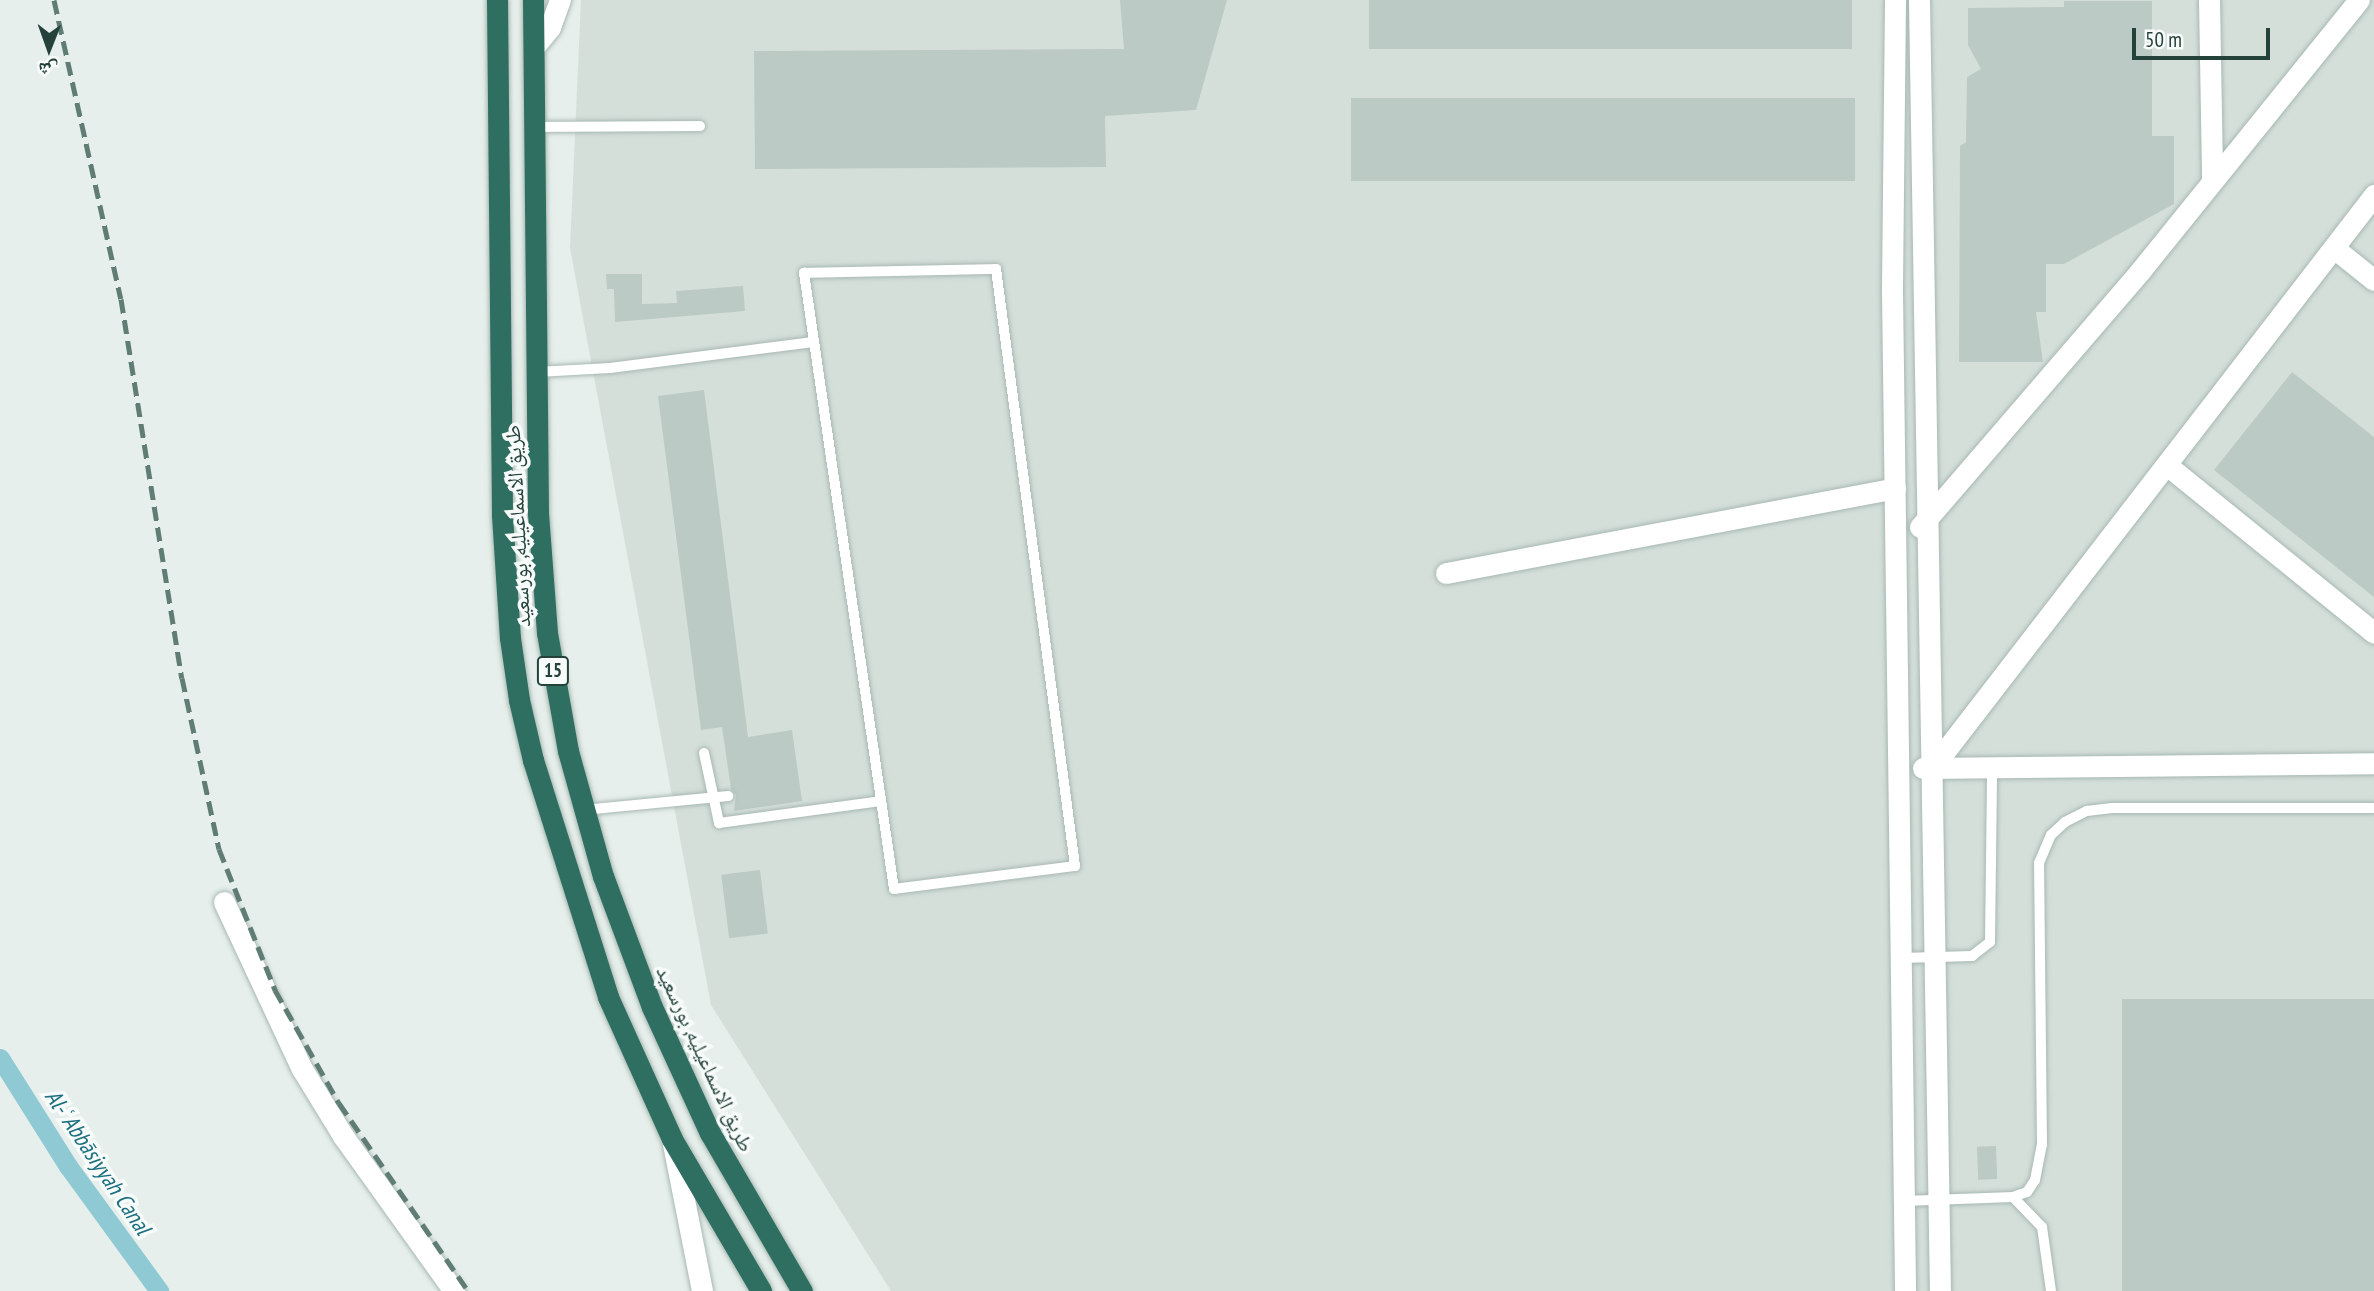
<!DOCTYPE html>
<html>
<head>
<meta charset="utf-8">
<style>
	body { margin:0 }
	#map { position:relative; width:2374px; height:1291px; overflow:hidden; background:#e6efeb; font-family:"PT Sans Narrow","Noto Naskh Arabic",sans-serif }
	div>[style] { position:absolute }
	.built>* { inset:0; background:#d4dfda }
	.canal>* { height:19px; margin:-9.5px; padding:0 9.5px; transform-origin:9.5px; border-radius:9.5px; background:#8ec9d4 }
	.building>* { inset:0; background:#bbcac4; transform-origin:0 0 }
	.roads { filter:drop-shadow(0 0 2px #a8b8b2) drop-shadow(0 0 2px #a8b8b2) }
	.lane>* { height:10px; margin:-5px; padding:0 5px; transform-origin:5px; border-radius:5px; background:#fff }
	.street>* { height:21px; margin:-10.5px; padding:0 10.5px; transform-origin:10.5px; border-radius:10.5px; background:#fff }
	.secondary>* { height:21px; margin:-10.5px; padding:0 10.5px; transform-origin:10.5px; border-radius:10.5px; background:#fff }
	.highway>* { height:21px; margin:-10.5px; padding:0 10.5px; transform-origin:10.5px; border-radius:10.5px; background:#2f6f62 }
	.rail>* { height:5px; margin-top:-2.5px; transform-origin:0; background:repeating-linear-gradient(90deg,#5f7d75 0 14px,transparent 0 21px) }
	span { translate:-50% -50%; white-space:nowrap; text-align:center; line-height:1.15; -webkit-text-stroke:7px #f7fbf9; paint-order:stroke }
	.shield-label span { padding:2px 5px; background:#f7fbf9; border:2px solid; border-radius:5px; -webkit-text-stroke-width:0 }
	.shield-label { font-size:19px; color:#24423a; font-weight:700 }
	.street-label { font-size:21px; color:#24423a }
	.water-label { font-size:23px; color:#1c6f80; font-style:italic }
	.north { position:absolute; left:14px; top:14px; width:70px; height:70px; -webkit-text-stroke:5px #f7fbf9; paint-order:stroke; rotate:181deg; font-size:19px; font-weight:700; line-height:28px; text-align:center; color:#24423a }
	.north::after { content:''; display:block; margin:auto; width:24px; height:32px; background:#24423a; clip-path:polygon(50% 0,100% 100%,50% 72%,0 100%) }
	.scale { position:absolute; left:2132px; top:28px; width:138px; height:32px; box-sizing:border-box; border:4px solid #24423a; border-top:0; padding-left:9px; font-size:21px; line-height:24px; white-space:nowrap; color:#24423a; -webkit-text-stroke:5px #f7fbf9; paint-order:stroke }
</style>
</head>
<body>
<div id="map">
	<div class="built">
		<i style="clip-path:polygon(581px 0,2374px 0,2374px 1291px,891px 1291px,711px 1005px,570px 248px)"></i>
	</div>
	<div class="canal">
		<i style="left:0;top:1058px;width:128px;rotate:57.8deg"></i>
		<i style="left:68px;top:1166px;width:155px;rotate:53.9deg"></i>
	</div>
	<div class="building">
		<i style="clip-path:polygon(1120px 0,1227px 0,1196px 110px,1105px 116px,1106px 167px,755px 169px,754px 51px,1124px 49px)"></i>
		<i style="left:1369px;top:0;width:483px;height:49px"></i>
		<i style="clip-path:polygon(2064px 1px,2152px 1px,2152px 136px,2174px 136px,2174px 204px,2064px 264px,2046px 264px,2046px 312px,2036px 312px,2043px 362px,1959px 362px,1960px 146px,1966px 142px,1967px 77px,1981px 69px,1968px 45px,1968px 8px,2064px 7px)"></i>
		<i style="left:1351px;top:98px;width:504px;height:83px"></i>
		<i style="clip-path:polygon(606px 274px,642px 274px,642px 304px,677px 303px,676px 291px,743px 286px,745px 311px,615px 322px,614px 289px,607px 289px)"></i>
		<i style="clip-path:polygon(2292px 372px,2374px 437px,2374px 597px,2214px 470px)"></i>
		<i style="clip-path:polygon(704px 390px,748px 737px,792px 730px,802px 801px,734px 811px,736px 795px,731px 789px,722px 727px,701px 730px,658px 396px)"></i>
		<i style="left:760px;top:870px;width:64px;height:39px;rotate:83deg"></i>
		<i style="left:2374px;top:999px;width:292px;height:252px;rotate:90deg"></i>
		<i style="left:1996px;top:1146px;width:33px;height:19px;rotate:88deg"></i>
	</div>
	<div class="roads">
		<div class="lane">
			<i style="left:534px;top:127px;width:166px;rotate:-0.3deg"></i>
			<i style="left:996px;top:269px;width:602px;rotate:82.46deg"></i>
			<i style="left:1075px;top:866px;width:182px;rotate:172.8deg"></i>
			<i style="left:894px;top:889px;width:623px;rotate:-98.31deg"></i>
			<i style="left:804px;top:273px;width:192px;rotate:-1.2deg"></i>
			<i style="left:537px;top:372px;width:73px;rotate:-3.1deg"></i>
			<i style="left:610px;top:368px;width:205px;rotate:-7.3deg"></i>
			<i style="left:704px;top:753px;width:72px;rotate:77.9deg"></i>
			<i style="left:719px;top:823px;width:163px;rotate:-7.7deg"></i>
			<i style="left:583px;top:810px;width:146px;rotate:-5.5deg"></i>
			<i style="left:1901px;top:958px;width:71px;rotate:-1.6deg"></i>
			<i style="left:1972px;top:956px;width:23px;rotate:-38deg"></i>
			<i style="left:1990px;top:942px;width:175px;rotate:-89.3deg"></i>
			<i style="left:2013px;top:1197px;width:42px;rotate:46deg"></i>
			<i style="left:2042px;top:1227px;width:65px;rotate:82deg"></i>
			<i style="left:1904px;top:1201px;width:109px;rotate:-2.1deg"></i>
			<i style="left:2013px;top:1197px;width:15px;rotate:-20deg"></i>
			<i style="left:2027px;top:1192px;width:14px;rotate:-56deg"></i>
			<i style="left:2035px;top:1180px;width:36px;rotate:-79deg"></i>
			<i style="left:2042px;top:1145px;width:282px;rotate:-90.6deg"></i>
			<i style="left:2039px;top:863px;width:30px;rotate:-67deg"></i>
			<i style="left:2051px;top:835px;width:19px;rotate:-43deg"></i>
			<i style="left:2065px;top:822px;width:25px;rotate:-27deg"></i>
			<i style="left:2087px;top:811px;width:25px;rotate:-7deg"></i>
			<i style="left:2112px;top:808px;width:262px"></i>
		</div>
		<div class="street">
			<i style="left:1895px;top:0;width:292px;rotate:90.6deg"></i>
			<i style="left:1892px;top:292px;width:999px;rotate:89.25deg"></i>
			<i style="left:1919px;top:0;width:1291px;rotate:89.07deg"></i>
			<i style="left:2209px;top:0;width:177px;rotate:89deg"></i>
			<i style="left:534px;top:47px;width:26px;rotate:-51deg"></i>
			<i style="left:550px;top:27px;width:29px;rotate:-70deg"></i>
			<i style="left:2334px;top:248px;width:51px;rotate:38.7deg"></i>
			<i style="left:2168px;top:466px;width:265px;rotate:39deg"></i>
			<i style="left:1920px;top:527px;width:339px;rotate:-49.3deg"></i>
			<i style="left:2141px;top:270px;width:347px;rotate:-51.1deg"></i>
			<i style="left:1446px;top:573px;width:457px;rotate:-10.7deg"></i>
			<i style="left:1923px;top:768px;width:451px;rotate:-0.6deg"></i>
			<i style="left:1932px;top:768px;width:724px;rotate:-52.35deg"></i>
			<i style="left:224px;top:902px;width:184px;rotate:65deg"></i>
			<i style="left:302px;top:1069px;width:79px;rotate:58.5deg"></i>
			<i style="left:343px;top:1136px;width:191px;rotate:54.4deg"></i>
		</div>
		<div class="secondary">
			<i style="left:673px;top:1144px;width:150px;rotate:78.8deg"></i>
		</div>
		<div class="highway">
			<i style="left:497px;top:0;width:515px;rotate:89.44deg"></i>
			<i style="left:502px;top:515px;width:123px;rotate:86.3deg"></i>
			<i style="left:510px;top:638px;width:63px;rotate:81.7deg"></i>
			<i style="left:519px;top:700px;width:62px;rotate:76.9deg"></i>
			<i style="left:533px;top:760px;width:249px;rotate:72.4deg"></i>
			<i style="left:608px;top:997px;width:156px;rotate:65.7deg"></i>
			<i style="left:672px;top:1139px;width:176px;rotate:59.6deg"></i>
			<i style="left:533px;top:0;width:513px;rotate:89.44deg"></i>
			<i style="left:538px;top:513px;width:120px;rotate:85.7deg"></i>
			<i style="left:547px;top:633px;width:120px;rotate:79.9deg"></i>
			<i style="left:568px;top:751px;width:130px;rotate:74.4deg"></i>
			<i style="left:603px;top:876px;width:140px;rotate:69.5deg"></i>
			<i style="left:652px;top:1007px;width:139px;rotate:65.3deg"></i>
			<i style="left:710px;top:1133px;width:183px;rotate:59.8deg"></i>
		</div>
	</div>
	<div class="rail">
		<i style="left:54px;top:0;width:306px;rotate:77.4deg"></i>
		<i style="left:121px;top:299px;width:384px;rotate:80.9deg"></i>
		<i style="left:182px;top:678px;width:175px;rotate:77.8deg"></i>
		<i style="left:219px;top:849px;width:152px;rotate:68.3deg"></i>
		<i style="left:275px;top:990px;width:130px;rotate:60.5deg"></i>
		<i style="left:339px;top:1103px;width:228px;rotate:55.5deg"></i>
	</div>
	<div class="shield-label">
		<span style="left:553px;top:671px">15</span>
	</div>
	<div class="street-label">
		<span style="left:518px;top:526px;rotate:-93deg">طريق الاسماعيليه, بورسعيد</span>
		<span style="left:705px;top:1059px;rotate:65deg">طريق الاسماعيليه, بورسعيد</span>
	</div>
	<div class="water-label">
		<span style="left:98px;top:1162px;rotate:56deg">Al-ʿAbbāsiyyah Canal</span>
	</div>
	<div class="north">ش</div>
	<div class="scale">50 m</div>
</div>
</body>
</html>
